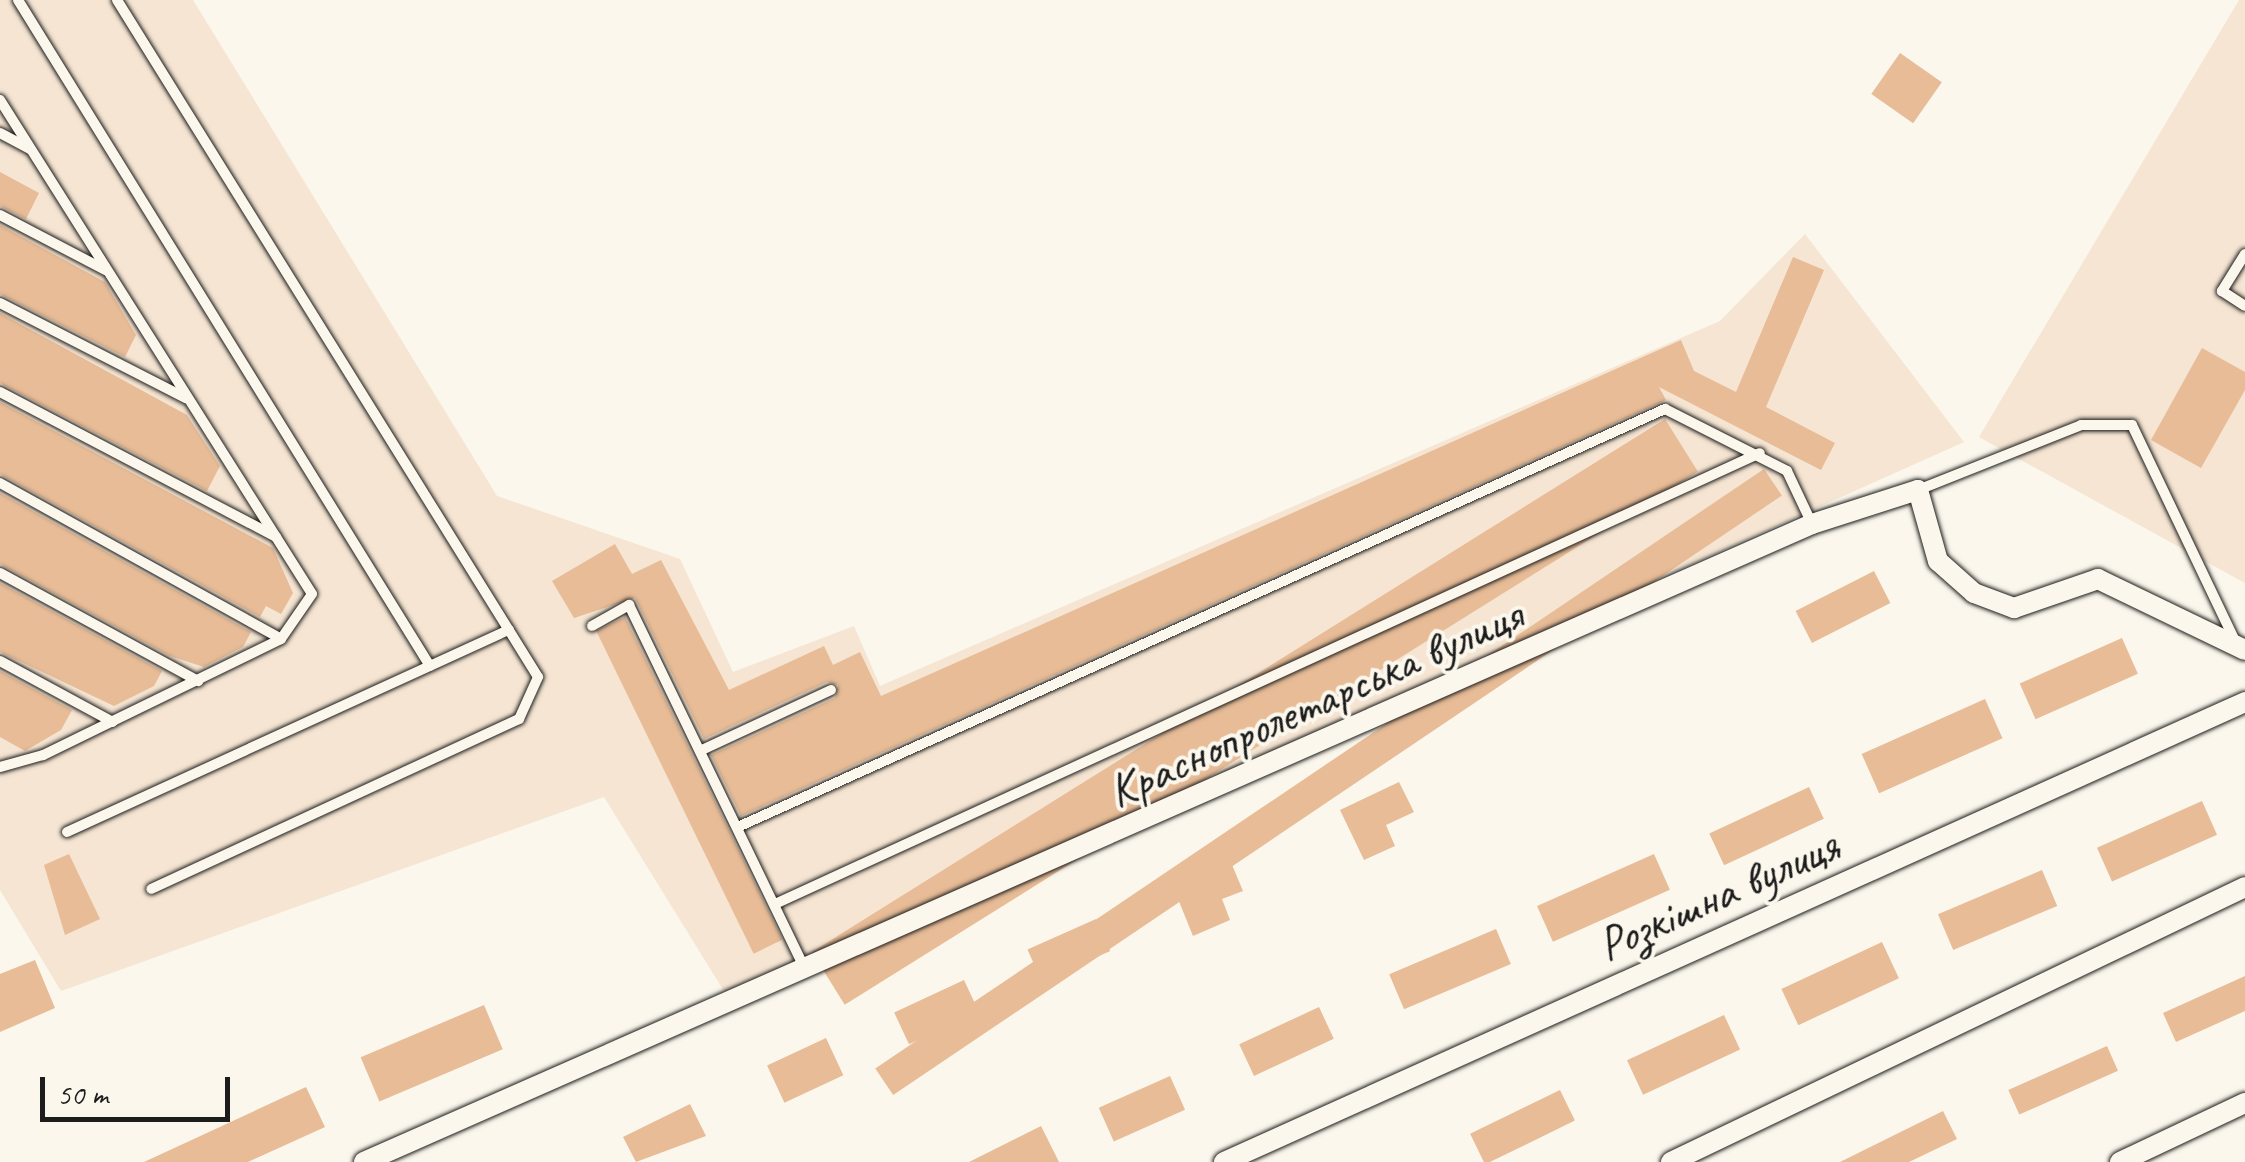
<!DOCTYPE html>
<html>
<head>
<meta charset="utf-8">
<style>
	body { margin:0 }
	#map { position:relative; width:2245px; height:1162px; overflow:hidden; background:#fbf7ec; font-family:Caveat,sans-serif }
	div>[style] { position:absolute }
	.built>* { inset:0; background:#f5e5d2 }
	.building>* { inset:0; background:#e7bc97; transform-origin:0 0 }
	.roads { filter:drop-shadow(0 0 2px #1c1c1c) drop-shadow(0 0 2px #1c1c1c) }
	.service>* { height:10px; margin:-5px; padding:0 5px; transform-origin:5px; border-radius:5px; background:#fbf7ec }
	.minor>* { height:20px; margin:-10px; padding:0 10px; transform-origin:10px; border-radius:10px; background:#fbf7ec }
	span { translate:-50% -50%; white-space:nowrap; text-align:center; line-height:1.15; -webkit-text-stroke:8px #fbf7ec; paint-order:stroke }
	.street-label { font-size:48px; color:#1c1c1c }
	.scale { position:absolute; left:40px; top:1077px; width:190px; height:45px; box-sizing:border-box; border:5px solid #1c1c1c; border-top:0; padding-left:12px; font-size:30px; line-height:35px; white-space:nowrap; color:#1c1c1c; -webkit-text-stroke:8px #fbf7ec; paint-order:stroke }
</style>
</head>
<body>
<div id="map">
	<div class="built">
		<i style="clip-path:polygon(0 0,193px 0,497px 496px,680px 559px,733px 672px,854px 626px,880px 686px,1720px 321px,1805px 234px,1964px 442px,727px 996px,604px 797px,61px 991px,0 890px)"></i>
		<i style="clip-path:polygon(2239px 0,2245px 0,2245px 583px,1979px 437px)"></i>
	</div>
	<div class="building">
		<i style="left:1900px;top:53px;width:51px;height:50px;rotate:35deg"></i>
		<i style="clip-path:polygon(0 172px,39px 193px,26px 219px,0 206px)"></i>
		<i style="clip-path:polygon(0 225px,105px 282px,136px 335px,125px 357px,0 294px)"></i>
		<i style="clip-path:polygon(1793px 257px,1824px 270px,1766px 407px,1835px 443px,1821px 470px,1659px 387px,1666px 400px,741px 816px,711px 755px,835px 698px,838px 685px,827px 682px,704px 739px,635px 598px,574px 618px,552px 581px,615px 544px,632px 574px,661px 560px,729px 690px,824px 646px,833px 665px,860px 652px,881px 696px,1681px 340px,1694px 371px,1736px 392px)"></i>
		<i style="clip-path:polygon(0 313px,187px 415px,220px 466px,207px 491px,0 383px)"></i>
		<i style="clip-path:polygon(2202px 348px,2245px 372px,2245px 390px,2201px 468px,2151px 440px)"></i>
		<i style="clip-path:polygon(0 402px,273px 548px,293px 593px,281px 614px,266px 606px,260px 617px,0 474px)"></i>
		<i style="left:1665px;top:419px;width:62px;height:1006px;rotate:58deg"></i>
		<i style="left:1764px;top:469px;width:32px;height:1072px;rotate:56deg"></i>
		<i style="clip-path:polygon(0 493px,251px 632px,243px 647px,204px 667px,170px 656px,0 564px)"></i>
		<i style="left:1874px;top:571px;width:36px;height:88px;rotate:63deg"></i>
		<i style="clip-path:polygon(0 583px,162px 671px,154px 686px,114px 706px,0 652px)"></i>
		<i style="left:625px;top:617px;width:359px;height:32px;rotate:64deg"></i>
		<i style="left:2122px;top:638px;width:39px;height:112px;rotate:66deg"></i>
		<i style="clip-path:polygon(0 671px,72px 710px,61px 730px,25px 751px,0 737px)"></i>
		<i style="left:1985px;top:699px;width:43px;height:135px;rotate:66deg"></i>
		<i style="clip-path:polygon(1399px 782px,1414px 812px,1386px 825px,1395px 846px,1364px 860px,1340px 810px)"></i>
		<i style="left:1809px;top:787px;width:35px;height:110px;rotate:65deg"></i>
		<i style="left:2202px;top:801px;width:37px;height:115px;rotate:66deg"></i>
		<i style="clip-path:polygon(69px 854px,100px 919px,65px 935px,44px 865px)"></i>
		<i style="left:1654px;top:854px;width:39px;height:128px;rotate:66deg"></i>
		<i style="clip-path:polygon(1230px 860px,1243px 891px,1222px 899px,1230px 920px,1193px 936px,1172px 884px)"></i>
		<i style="left:2042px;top:870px;width:39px;height:113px;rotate:67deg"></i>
		<i style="left:1096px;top:919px;width:35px;height:75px;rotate:66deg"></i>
		<i style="left:1496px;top:929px;width:38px;height:116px;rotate:67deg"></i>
		<i style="left:1882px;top:942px;width:40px;height:111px;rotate:65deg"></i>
		<i style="clip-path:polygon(35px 960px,55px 1008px,0 1032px,0 974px)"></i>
		<i style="clip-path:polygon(2245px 976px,2245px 1011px,2176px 1042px,2163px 1013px)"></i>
		<i style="left:964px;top:980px;width:35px;height:77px;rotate:65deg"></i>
		<i style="left:484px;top:1005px;width:48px;height:134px;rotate:67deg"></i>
		<i style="left:1319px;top:1007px;width:35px;height:88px;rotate:65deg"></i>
		<i style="left:1724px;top:1015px;width:38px;height:107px;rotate:65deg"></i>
		<i style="left:826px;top:1038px;width:41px;height:65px;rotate:65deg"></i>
		<i style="left:2107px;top:1046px;width:27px;height:108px;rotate:66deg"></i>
		<i style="left:1170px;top:1076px;width:37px;height:78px;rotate:66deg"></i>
		<i style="clip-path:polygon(306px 1087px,325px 1127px,248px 1162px,144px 1162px)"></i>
		<i style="left:1560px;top:1090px;width:34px;height:100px;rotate:64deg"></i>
		<i style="clip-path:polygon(690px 1104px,706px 1136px,636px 1162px,623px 1137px)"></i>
		<i style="clip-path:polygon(1943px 1111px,1957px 1139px,1909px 1162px,1840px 1162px)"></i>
		<i style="clip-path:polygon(1041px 1126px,1059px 1162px,969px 1162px)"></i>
	</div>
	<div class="roads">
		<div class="service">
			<i style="left:18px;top:0;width:783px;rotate:58.26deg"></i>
			<i style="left:117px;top:0;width:797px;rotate:58.12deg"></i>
			<i style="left:538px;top:677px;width:46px;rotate:114.3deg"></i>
			<i style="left:519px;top:719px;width:405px;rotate:155.2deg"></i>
			<i style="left:0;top:100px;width:584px;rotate:57.72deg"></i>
			<i style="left:312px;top:594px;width:55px;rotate:124.6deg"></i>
			<i style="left:281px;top:639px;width:265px;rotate:154deg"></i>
			<i style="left:43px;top:755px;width:45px;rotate:164.4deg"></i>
			<i style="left:0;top:133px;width:34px;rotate:28deg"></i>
			<i style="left:0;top:215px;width:119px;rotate:27.6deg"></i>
			<i style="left:2245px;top:254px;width:44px;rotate:121.9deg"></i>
			<i style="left:2222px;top:291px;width:27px;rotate:33deg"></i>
			<i style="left:0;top:303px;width:209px;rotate:27.1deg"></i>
			<i style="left:0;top:392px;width:312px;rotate:27.7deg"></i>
			<i style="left:0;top:483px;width:321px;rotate:29deg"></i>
			<i style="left:1918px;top:490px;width:175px;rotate:-21.7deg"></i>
			<i style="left:2081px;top:425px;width:51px"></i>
			<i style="left:2132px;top:425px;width:242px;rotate:64.5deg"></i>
			<i style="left:0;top:573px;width:226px;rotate:28.6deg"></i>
			<i style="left:592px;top:626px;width:43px;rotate:-29.6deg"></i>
			<i style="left:629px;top:605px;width:404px;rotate:64.2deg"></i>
			<i style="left:0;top:661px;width:128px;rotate:28.4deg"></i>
			<i style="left:704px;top:749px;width:140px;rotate:-24.9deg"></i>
			<i style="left:740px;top:826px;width:1015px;rotate:-24.27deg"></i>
			<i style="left:1665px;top:409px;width:137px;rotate:26.9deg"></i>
			<i style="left:1787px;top:471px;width:59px;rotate:64.7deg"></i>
			<i style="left:67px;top:832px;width:486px;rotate:-24.6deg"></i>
			<i style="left:775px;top:904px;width:1083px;rotate:-24.6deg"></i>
		</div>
		<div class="minor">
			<i style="left:364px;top:1162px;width:1582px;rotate:-23.78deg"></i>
			<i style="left:1812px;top:524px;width:111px;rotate:-17.8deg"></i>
			<i style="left:1918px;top:490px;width:74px;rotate:74.3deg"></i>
			<i style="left:1938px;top:561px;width:48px;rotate:41.6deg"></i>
			<i style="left:1974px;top:593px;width:43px;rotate:20.6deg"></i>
			<i style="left:2014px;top:608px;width:89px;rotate:-19deg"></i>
			<i style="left:2098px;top:579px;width:163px;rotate:25.8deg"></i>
			<i style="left:1224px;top:1162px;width:1120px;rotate:-24.25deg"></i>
			<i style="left:1671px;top:1162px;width:636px;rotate:-25.6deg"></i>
			<i style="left:2120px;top:1162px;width:138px;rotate:-25.3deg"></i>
		</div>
	</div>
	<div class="street-label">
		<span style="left:1315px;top:703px;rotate:-24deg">Краснопролетарська вулиця</span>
		<span style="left:1718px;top:895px;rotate:-24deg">Розкішна вулиця</span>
	</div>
	<div class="scale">50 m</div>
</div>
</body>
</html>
